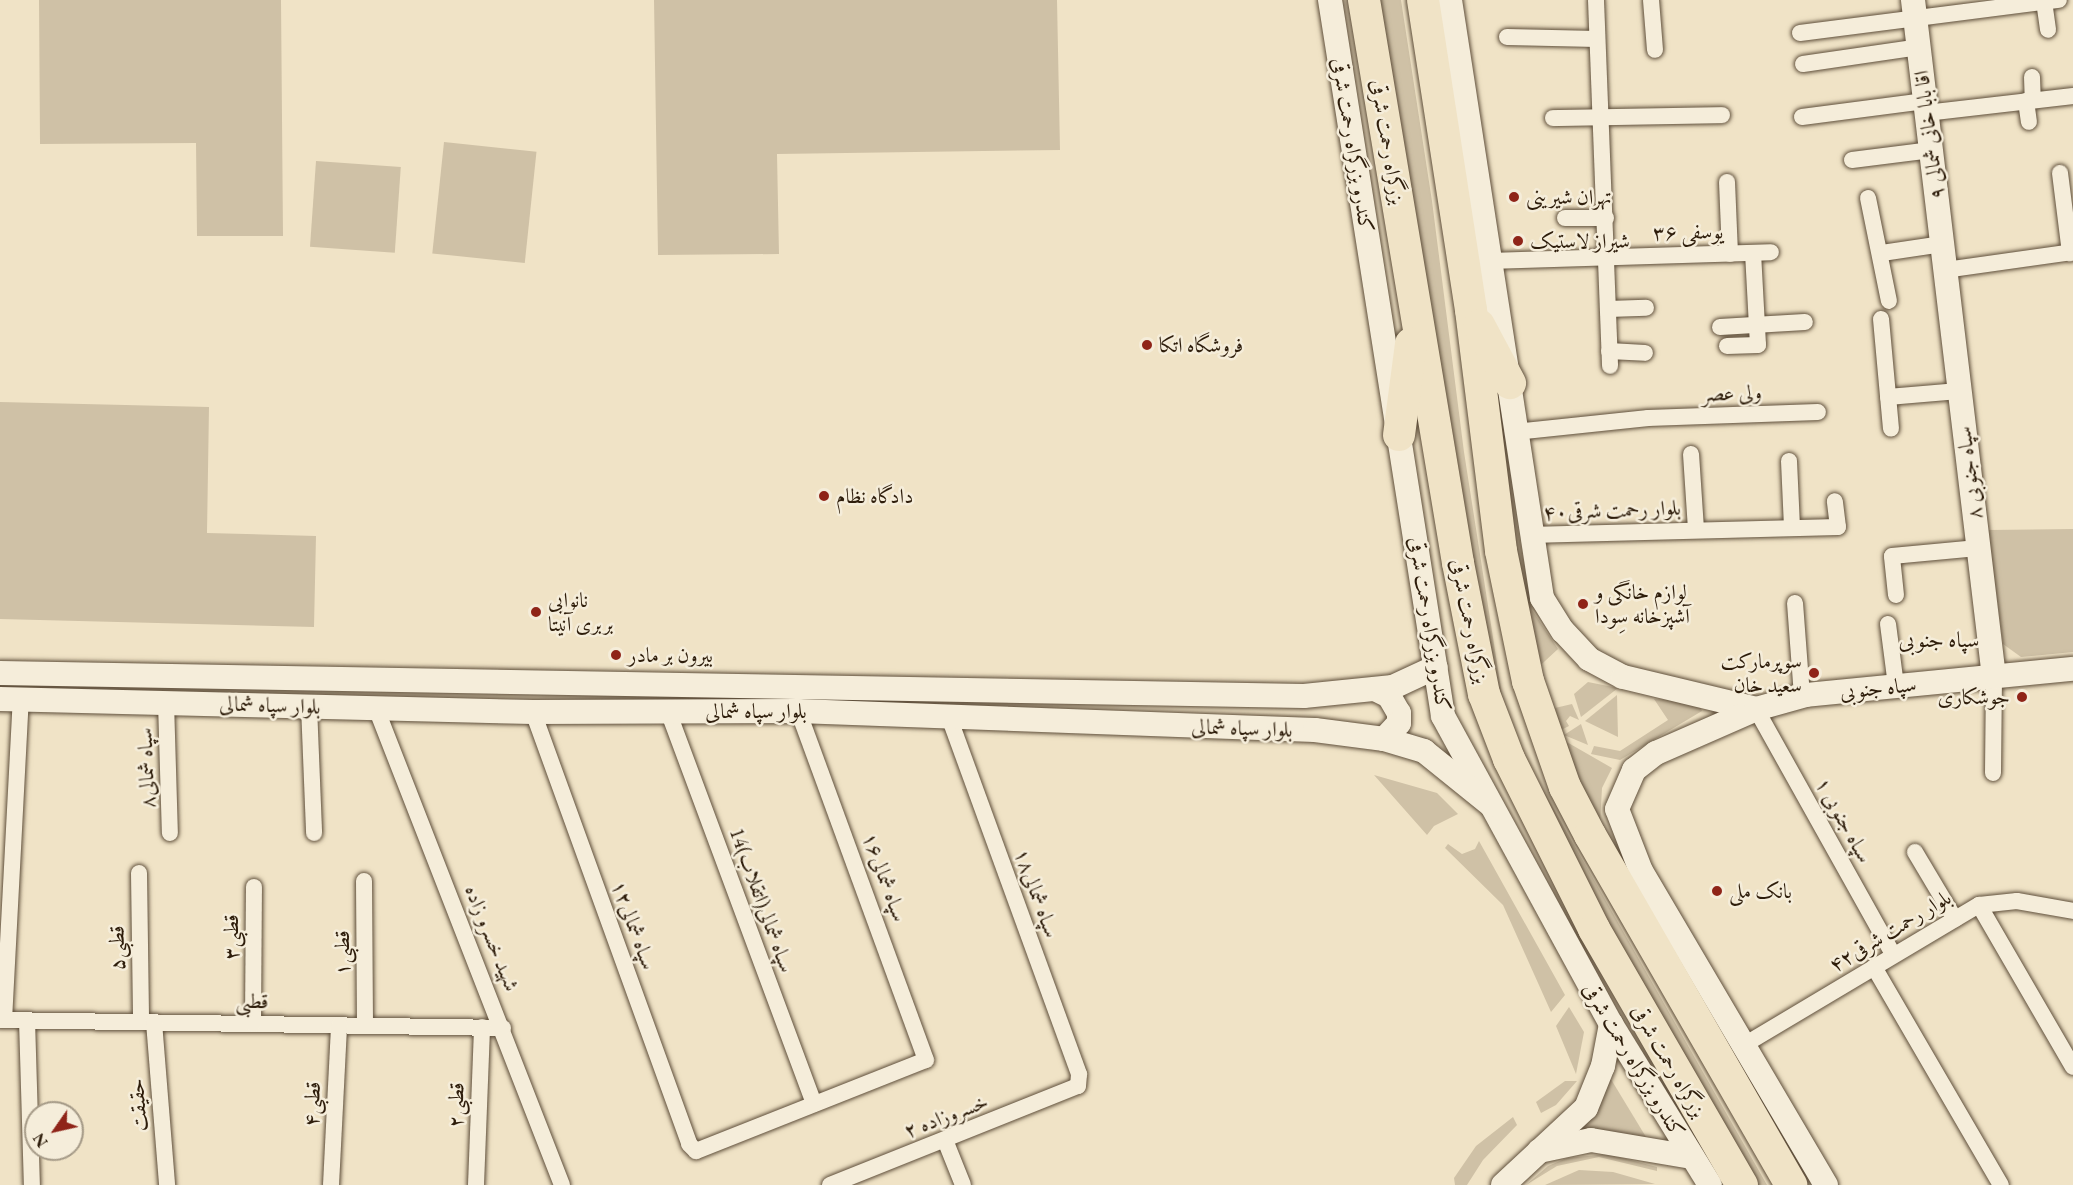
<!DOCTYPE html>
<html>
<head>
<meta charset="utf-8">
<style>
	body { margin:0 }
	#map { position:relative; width:2073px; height:1185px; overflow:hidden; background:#f0e3c6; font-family:"EB Garamond",Amiri,serif }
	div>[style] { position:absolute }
	.green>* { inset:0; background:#cfc1a6; transform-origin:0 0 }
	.roads { filter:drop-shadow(0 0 2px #5e4e3a) drop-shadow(0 0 2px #5e4e3a) }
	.street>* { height:16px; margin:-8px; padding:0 8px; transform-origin:8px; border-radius:8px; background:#f5edda }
	.secondary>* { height:24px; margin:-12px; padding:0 12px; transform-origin:12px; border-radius:12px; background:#f5edda }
	.highway>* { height:32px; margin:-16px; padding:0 16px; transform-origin:16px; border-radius:16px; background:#f0e3c6 }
	.dots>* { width:16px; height:16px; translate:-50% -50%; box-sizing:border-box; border:3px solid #f5edda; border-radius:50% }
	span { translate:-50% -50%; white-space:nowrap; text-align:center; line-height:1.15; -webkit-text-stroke:5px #f5edda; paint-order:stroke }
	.street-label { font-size:21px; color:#2e1d0b }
	.poi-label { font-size:21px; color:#2e1d0b }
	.left { translate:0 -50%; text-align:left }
	.right { translate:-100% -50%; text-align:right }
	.neighbourhood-label { font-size:22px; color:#2e1d0b }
	.north { position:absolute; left:24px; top:1101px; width:60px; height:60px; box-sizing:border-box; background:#f5edda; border:2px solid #a59a87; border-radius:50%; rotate:236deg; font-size:16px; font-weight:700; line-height:24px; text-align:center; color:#2e1d0b }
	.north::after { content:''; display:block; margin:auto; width:21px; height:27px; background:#8f2418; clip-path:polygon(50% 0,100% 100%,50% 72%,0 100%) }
</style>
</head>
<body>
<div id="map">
	<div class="green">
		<i style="clip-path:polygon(39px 0,281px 0,283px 236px,197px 236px,196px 143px,40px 144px)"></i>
		<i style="clip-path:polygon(654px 0,1057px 0,1060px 150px,777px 154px,779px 254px,658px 255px)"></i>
		<i style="clip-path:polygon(1379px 0,1401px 0,1432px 201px,1464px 452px,1502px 695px,1512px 726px,1531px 769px,1767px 1185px,1756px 1185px,1582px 882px,1490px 684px)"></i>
		<i style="left:444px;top:142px;width:93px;height:112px;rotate:6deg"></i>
		<i style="left:316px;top:161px;width:85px;height:86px;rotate:4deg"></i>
		<i style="clip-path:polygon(0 402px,209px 407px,207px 533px,316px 536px,314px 627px,0 619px)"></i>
		<i style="clip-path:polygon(1496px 405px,1532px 610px,1558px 649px,1532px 673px)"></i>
		<i style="clip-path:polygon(2073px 529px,2073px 652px,2021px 657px,2003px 644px,1988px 530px)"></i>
		<i style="clip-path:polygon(1588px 682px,1618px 688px,1581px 717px,1574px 694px)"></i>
		<i style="clip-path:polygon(1617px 695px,1618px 737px,1585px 721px)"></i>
		<i style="clip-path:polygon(1654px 699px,1698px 702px,1702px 711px,1620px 760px,1591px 754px,1594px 746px,1620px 751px,1668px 720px)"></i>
		<i style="clip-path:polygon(1572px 704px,1579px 720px,1570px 716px,1566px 721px,1569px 726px,1561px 730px,1555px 708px)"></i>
		<i style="clip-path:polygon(1581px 724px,1588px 745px,1564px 735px)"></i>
		<i style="clip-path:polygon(1558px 737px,1612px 768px,1602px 788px,1600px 824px)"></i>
		<i style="clip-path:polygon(1374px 775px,1437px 793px,1458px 814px,1434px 826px,1427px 835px)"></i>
		<i style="clip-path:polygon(1479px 841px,1565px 995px,1551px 1012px,1503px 905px,1445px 848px,1448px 844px,1462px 854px,1475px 849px)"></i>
		<i style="clip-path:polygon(1569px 1007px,1584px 1032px,1576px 1074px,1556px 1026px)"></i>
		<i style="clip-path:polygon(1609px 1076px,1646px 1137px,1578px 1130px)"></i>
		<i style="clip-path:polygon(1565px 1081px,1577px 1081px,1556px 1105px,1541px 1113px,1536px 1102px)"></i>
		<i style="clip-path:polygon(1513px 1117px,1517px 1125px,1483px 1160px,1467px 1185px,1455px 1185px,1454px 1178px,1476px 1146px)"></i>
		<i style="clip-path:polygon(1607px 1154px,1657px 1167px,1657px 1171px,1599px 1157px,1557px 1166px,1526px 1185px,1548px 1166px,1567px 1158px)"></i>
		<i style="clip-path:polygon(1579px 1170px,1613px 1172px,1655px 1184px,1545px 1185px)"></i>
	</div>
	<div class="roads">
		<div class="street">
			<i style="left:1596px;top:0;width:366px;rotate:87.8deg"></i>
			<i style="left:1651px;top:0;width:50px;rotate:85.4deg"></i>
			<i style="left:2044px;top:1px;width:29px;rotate:82deg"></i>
			<i style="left:1800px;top:33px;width:261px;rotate:-7.3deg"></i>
			<i style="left:1507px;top:37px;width:90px;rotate:1.3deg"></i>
			<i style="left:1803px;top:64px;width:117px;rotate:-8.3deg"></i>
			<i style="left:2032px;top:77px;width:23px;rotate:88deg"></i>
			<i style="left:2026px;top:101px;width:21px;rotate:82deg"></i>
			<i style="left:1926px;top:113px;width:148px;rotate:-6.6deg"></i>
			<i style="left:1802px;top:117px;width:124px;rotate:-7.4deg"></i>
			<i style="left:1553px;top:118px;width:169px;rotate:-1deg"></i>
			<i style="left:1852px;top:160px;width:80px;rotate:-7.2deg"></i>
			<i style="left:2060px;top:173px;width:81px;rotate:82.9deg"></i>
			<i style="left:1727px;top:182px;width:72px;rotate:87.6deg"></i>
			<i style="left:1868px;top:198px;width:105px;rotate:78.5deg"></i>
			<i style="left:1565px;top:218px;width:41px"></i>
			<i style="left:1882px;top:253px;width:61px;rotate:-8.5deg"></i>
			<i style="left:1489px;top:261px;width:282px;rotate:-1.8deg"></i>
			<i style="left:1945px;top:270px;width:129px;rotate:-8deg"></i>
			<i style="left:1608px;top:309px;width:38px;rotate:-2deg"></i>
			<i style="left:1881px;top:319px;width:110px;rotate:84.8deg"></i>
			<i style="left:1720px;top:327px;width:85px;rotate:-3.4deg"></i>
			<i style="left:1727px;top:346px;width:31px;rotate:-2deg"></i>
			<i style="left:1758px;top:345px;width:92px;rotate:-93.1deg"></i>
			<i style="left:1609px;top:351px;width:36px;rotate:3deg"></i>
			<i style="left:1888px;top:397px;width:71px;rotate:-4.8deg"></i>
			<i style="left:1515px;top:432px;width:134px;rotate:-6deg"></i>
			<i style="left:1648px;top:418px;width:170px;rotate:-2deg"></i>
			<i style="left:1691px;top:454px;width:76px;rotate:86.2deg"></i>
			<i style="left:1789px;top:461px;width:67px;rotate:87.4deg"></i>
			<i style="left:1529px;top:535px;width:309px;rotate:-1.5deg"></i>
			<i style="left:1838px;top:527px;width:26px;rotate:-97deg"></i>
			<i style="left:1896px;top:595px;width:39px;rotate:-96deg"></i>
			<i style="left:1892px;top:556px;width:86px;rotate:-5.3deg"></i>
			<i style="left:1795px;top:603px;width:93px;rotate:85.7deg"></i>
			<i style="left:1888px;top:624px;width:63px;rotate:82.6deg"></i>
			<i style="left:166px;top:702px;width:131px;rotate:88.3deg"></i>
			<i style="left:309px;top:706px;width:127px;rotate:87.7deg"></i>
			<i style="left:376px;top:708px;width:512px;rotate:68.7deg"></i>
			<i style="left:1756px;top:709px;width:281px;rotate:60.8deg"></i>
			<i style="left:668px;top:711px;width:419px;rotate:69.6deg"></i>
			<i style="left:533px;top:712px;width:459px;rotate:70.1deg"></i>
			<i style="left:689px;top:1144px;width:10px;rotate:45deg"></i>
			<i style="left:696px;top:1151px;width:247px;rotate:-21.6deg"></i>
			<i style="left:926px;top:1060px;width:372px;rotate:-110.1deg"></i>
			<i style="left:1993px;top:773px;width:96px;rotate:-89.4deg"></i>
			<i style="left:1915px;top:852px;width:78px;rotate:59.2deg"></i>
			<i style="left:139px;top:873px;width:149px;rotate:89.2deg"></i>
			<i style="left:364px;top:881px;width:145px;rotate:89.6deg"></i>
			<i style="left:1979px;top:905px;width:187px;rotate:59.9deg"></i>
			<i style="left:1874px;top:967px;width:252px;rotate:59.8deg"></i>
			<i style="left:0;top:1020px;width:503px;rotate:0.91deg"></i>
			<i style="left:4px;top:1020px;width:321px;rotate:-87deg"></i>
			<i style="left:27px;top:1020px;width:165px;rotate:88.3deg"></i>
			<i style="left:154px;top:1022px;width:164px;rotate:85.4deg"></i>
			<i style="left:253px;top:1024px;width:137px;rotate:-89.6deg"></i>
			<i style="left:1744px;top:1045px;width:274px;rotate:-30.8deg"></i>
			<i style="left:1979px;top:905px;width:38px;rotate:-6deg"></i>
			<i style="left:2017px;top:901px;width:57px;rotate:10.1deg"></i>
			<i style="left:945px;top:1140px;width:48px;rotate:68.2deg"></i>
			<i style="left:331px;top:1185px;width:160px;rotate:-87.1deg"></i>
			<i style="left:476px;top:1185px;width:158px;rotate:-87.8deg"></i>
			<i style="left:830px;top:1185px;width:267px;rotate:-21.8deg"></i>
			<i style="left:1078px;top:1086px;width:12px;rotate:-85deg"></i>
			<i style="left:1079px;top:1074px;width:380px;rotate:-110deg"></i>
		</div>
		<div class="secondary">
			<i style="left:1330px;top:0;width:725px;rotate:81.03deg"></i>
			<i style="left:1443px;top:716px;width:351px;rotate:61.4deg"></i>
			<i style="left:1611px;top:1024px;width:189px;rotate:58.4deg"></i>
			<i style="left:1450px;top:0;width:605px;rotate:81.25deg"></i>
			<i style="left:1542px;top:598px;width:39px;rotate:58deg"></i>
			<i style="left:1563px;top:631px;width:38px;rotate:47deg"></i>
			<i style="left:1589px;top:659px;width:38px;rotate:28deg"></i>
			<i style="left:1623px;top:677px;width:137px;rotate:13.5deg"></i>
			<i style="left:1913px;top:0;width:682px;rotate:83.18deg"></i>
			<i style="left:0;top:673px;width:1304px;rotate:1.01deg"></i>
			<i style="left:1304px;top:696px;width:89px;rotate:-5.8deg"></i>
			<i style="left:1393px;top:687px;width:47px;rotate:-24.9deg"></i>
			<i style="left:1377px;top:690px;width:13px;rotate:27deg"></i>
			<i style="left:1389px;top:696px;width:20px;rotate:60deg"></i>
			<i style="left:1399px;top:713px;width:10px;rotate:90deg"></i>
			<i style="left:1399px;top:723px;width:22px;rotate:133deg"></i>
			<i style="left:0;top:699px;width:533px;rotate:1.4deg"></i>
			<i style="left:533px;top:712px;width:265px;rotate:-0.2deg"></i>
			<i style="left:798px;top:711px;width:517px;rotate:2.1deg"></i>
			<i style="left:1315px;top:730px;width:70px;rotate:7.4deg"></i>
			<i style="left:1384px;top:739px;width:42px;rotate:16.7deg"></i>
			<i style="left:1424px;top:751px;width:86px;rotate:38.9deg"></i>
			<i style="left:1539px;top:1151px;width:53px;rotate:-11.9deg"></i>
			<i style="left:1591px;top:1140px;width:102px;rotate:9.6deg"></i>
			<i style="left:1503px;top:1185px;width:113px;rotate:-42.9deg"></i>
			<i style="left:1586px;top:1108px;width:45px;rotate:-68deg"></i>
			<i style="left:1603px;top:1066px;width:43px;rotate:-79.2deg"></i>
			<i style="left:1826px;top:1185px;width:364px;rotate:-120.5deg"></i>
			<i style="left:1641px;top:871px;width:66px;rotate:-111.2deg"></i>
			<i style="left:1617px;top:809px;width:43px;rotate:-66.4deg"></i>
			<i style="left:1634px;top:770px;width:28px;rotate:-38deg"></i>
			<i style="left:1656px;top:753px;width:109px;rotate:-23.7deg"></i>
			<i style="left:1756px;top:709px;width:52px;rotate:-15.6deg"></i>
			<i style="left:1806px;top:695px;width:268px;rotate:-5.6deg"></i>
		</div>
		<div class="highway">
			<i style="left:1364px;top:0;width:571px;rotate:80.52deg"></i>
			<i style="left:1458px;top:563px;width:134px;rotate:78.8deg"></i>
			<i style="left:1484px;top:694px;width:70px;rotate:69deg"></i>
			<i style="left:1509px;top:759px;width:190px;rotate:63.4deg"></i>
			<i style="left:1594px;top:929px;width:296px;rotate:60deg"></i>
			<i style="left:1423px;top:0;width:314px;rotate:81.2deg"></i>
			<i style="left:1471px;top:310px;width:243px;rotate:82.9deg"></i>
			<i style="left:1501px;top:551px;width:133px;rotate:78.3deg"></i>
			<i style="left:1528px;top:681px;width:112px;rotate:70.8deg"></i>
			<i style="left:1565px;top:787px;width:54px;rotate:62.5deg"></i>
			<i style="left:1590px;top:835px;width:404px;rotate:60.1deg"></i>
			<i style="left:1479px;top:325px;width:66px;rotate:61.9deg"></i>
			<i style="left:1399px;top:435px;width:92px;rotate:-82.5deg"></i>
		</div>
	</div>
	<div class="dots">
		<i style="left:1514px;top:197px;background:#8f2418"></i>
		<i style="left:1518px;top:241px;background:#8f2418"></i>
		<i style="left:1147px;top:345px;background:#8f2418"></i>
		<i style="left:824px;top:496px;background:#8f2418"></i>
		<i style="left:1583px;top:604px;background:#8f2418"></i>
		<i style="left:536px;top:612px;background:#8f2418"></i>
		<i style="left:616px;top:655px;background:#8f2418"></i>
		<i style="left:1814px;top:673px;background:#8f2418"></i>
		<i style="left:2022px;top:697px;background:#8f2418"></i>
		<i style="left:1717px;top:891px;background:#8f2418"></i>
	</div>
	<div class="street-label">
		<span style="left:1929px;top:135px;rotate:-97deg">۹ اقا بابا خانی شمالی</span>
		<span style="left:1388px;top:142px;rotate:81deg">بزرگراه رحمت شرقی</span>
		<span style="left:1353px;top:145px;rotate:81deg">کندرو بزرگراه رحمت شرقی</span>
		<span style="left:1688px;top:232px;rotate:-1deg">یوسفی ۳۶</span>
		<span style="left:1732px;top:393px;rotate:-2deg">ولی عصر</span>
		<span style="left:1969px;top:473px;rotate:-97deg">۸ سپاه جنوبی</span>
		<span style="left:1612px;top:510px;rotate:-2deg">بلوار رحمت شرقی۴۰</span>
		<span style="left:1470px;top:621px;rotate:79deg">بزرگراه رحمت شرقی</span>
		<span style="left:1430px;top:624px;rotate:81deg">کندرو بزرگراه رحمت شرقی</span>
		<span style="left:1878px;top:688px;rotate:-6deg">سپاه جنوبی</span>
		<span style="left:270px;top:705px;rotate:2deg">بلوار سپاه شمالی</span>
		<span style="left:756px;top:711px">بلوار سپاه شمالی</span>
		<span style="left:1242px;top:728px;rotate:2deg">بلوار سپاه شمالی</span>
		<span style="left:146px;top:768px;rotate:-92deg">سپاه شمالی۸</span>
		<span style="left:1844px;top:820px;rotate:61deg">۱ سپاه جنوبی</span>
		<span style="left:885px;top:877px;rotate:70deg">سپاه شمالی۱۶</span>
		<span style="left:1037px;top:893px;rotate:70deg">سپاه شمالی۱۸</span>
		<span style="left:762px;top:900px;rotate:70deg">14سپاه شمالی(اتقلاب)</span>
		<span style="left:634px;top:925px;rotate:70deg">سپاه شمالی۱۲</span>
		<span style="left:1890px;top:931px;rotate:-31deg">بلوار رحمت شرقی۴۲</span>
		<span style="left:231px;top:937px;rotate:-90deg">قطبی۳</span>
		<span style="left:492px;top:938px;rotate:68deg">شهید خسرو زاده</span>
		<span style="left:117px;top:948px;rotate:-91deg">قطبی۵</span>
		<span style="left:342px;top:953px;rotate:-90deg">قطبی۱</span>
		<span style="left:252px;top:1001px;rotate:1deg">قطبی</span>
		<span style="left:1634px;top:1060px;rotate:59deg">کندرو بزرگراه رحمت شرقی</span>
		<span style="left:1669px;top:1061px;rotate:60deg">بزرگراه رحمت شرقی</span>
		<span style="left:312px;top:1104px;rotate:-87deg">قطبی۴</span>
		<span style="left:138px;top:1105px;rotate:-94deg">حقیقت</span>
		<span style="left:456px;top:1105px;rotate:-88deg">قطبی۲</span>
		<span style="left:946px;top:1116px;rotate:-21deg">خسروزاده ۲</span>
	</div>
	<div class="poi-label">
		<span class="left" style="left:1526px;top:197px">تهران شیرینی</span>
		<span class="left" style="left:1530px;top:241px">شیراز لاستیک</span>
		<span class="left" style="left:1159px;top:345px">فروشگاه اتکا</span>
		<span class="left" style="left:836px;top:496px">دادگاه نظام</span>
		<span class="left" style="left:1595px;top:604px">لوازم خانگی و<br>آشپزخانه سِودا</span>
		<span class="left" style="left:548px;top:612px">نانوایی<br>بربری آنیتا</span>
		<span class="left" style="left:628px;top:655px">بیرون بر مادر</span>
		<span class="right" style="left:1802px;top:673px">سوپرمارکت<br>سعید خان</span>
		<span class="right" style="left:2010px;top:697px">جوشکاری</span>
		<span class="left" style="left:1729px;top:891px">بانک ملی</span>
	</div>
	<div class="neighbourhood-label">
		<span style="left:1939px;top:640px">سپاه جنوبی</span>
	</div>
	<div class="north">N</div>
</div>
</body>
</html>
